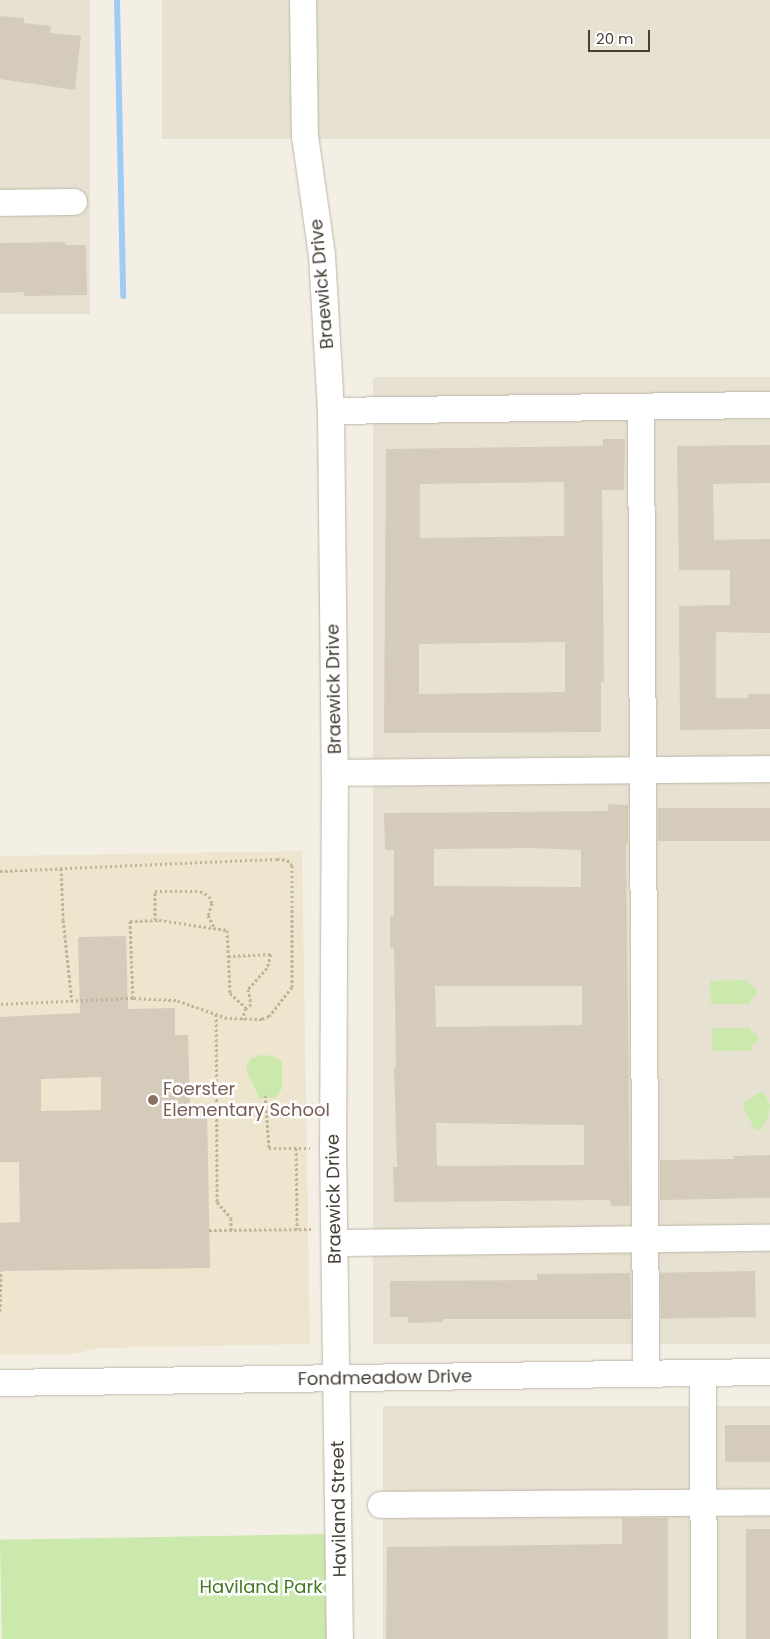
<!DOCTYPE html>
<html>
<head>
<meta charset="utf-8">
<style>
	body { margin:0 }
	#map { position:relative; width:770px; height:1639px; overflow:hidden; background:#f3efe4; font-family:Poppins,sans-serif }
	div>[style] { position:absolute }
	.residential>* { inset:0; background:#e7e1d2; transform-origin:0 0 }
	.education>* { inset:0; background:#ede5ce }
	.green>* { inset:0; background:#cbe9ac; transform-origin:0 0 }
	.stream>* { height:6px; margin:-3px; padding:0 3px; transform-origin:3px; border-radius:3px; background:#9ecdf2 }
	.building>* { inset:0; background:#d5cbba; transform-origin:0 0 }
	.path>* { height:3px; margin-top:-1.5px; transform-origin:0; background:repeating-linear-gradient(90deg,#c1b398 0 2.5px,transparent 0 5px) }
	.roads { filter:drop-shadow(0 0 1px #beb7a7) drop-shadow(0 0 1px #beb7a7) }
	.minor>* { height:26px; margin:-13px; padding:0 13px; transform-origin:13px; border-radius:13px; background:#fff }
	.dots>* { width:14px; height:14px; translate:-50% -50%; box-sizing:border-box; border:2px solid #fff; border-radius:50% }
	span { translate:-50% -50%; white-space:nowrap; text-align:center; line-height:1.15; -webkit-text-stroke:5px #fff; paint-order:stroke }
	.street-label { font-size:18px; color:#453f34 }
	.education-label { font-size:18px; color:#785e54 }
	.left { translate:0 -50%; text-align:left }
	.park-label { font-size:18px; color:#437826 }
	.scale { position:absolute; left:588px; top:30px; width:62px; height:22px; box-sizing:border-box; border:2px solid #453f34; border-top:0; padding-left:6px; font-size:15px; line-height:18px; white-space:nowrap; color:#453f34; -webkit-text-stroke:4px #fff; paint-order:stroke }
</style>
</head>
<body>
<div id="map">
	<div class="residential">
		<i style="left:0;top:0;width:90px;height:314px"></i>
		<i style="left:162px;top:0;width:608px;height:139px"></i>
		<i style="left:770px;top:377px;width:967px;height:397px;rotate:90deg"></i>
		<i style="left:770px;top:1406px;width:233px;height:387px;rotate:90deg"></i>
	</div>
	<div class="education">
		<i style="clip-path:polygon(302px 851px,310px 1344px,97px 1348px,74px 1354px,0 1355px,0 856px)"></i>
	</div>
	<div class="green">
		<i style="clip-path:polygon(749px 980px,749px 985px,754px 986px,757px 990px,755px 997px,750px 999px,750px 1004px,711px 1004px,710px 981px)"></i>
		<i style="clip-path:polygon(712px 1028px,750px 1028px,751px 1032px,757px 1035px,758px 1043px,751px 1046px,751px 1051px,712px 1051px)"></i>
		<i style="clip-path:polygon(261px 1055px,274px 1056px,282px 1062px,282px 1088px,275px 1098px,259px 1098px,246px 1069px,250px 1059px)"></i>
		<i style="clip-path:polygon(758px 1093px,764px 1093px,770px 1105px,769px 1114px,761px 1130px,755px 1130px,744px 1109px,744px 1103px)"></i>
		<i style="left:325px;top:1534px;width:105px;height:325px;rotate:89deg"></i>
	</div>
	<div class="stream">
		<i style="left:117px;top:0;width:296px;rotate:88.8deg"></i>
	</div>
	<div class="building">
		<i style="clip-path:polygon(0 16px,24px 18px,24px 23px,51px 26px,50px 33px,81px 36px,75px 90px,0 79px)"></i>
		<i style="clip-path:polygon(65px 242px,66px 245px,86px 245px,87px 295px,24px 296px,24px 292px,0 293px,0 243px)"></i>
		<i style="clip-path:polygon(evenodd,603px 439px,625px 439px,624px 490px,602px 490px,604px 682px,601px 682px,601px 732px,384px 733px,386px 449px,603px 446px,603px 439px,564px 482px,564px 536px,420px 538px,420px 484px,564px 482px,603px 439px,565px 642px,565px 692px,419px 694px,419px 644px,565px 642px)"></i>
		<i style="clip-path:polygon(770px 445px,770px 483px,713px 484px,714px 540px,770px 539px,770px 633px,716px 632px,716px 698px,748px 698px,748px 694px,770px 694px,770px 729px,680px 730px,679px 606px,730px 605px,730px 570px,679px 570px,677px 446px)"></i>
		<i style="clip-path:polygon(evenodd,608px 804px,628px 805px,628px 844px,626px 844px,630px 1206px,611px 1206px,610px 1200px,394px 1202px,393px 1167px,397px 1167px,394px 1067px,396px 1067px,395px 1002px,394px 948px,390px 948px,390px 916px,394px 916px,394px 850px,385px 850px,384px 813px,608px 811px,608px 804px,530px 848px,581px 850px,581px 887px,434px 886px,434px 849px,530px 848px,608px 804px,435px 986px,582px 986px,582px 1025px,436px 1027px,435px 986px,608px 804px,436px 1123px,584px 1125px,584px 1165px,437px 1166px,436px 1123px)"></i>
		<i style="left:770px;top:808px;width:33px;height:112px;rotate:90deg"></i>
		<i style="clip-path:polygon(evenodd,126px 936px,128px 1009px,175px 1008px,175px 1035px,188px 1035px,190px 1108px,207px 1108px,210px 1268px,0 1271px,0 1223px,20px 1222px,19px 1162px,0 1162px,0 1017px,80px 1013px,78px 937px,126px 936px,101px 1077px,101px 1110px,41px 1111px,41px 1079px,101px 1077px)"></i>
		<i style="clip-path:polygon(770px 1155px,770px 1198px,660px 1200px,660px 1160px,734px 1159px,734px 1156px)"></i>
		<i style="left:755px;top:1271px;width:46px;height:95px;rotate:89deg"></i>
		<i style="clip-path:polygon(630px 1273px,631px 1319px,443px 1319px,443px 1322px,408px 1323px,408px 1317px,390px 1317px,390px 1281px,537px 1280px,537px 1274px)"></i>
		<i style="left:770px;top:1425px;width:37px;height:45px;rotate:90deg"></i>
		<i style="clip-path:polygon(622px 1518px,668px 1518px,668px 1639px,386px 1639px,387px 1547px,622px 1544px)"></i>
		<i style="left:770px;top:1529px;width:110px;height:24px;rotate:90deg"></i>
	</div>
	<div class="path">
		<i style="left:61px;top:868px;width:52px;rotate:87.8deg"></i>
		<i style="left:63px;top:920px;width:81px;rotate:83.7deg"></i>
		<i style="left:0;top:871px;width:277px;rotate:-2.5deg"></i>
		<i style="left:277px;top:859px;width:10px;rotate:6deg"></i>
		<i style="left:287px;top:860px;width:7px;rotate:45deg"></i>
		<i style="left:292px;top:865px;width:122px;rotate:90deg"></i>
		<i style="left:292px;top:987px;width:37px;rotate:128deg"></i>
		<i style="left:269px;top:1016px;width:8px;rotate:157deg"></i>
		<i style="left:262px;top:1019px;width:35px;rotate:-178deg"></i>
		<i style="left:227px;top:1018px;width:54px;rotate:-160.6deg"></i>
		<i style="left:176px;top:1000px;width:43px;rotate:-177.3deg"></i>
		<i style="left:133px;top:998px;width:133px;rotate:177.4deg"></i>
		<i style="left:155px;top:920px;width:29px;rotate:-90deg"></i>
		<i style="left:155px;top:891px;width:45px"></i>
		<i style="left:200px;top:891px;width:10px;rotate:29deg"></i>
		<i style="left:209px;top:896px;width:8px;rotate:67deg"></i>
		<i style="left:212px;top:903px;width:13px;rotate:108deg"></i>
		<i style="left:208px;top:915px;width:13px;rotate:63deg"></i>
		<i style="left:228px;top:956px;width:43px;rotate:-2.7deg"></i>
		<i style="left:271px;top:954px;width:15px;rotate:106deg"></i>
		<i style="left:267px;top:968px;width:28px;rotate:132deg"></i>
		<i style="left:248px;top:989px;width:15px;rotate:79deg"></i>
		<i style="left:251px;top:1004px;width:6px;rotate:141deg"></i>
		<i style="left:246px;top:1008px;width:12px;rotate:110deg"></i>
		<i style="left:133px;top:998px;width:77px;rotate:-92.2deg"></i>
		<i style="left:130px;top:921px;width:29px;rotate:-2deg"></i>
		<i style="left:159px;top:920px;width:69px;rotate:8.4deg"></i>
		<i style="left:227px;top:930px;width:63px;rotate:87.3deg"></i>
		<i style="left:230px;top:993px;width:22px;rotate:43deg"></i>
		<i style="left:216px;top:1014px;width:188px;rotate:89.7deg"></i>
		<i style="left:217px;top:1202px;width:21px;rotate:49deg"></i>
		<i style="left:231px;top:1218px;width:12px;rotate:90deg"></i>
		<i style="left:265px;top:1095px;width:53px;rotate:85.7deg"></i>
		<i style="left:269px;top:1148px;width:41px"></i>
		<i style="left:296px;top:1148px;width:81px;rotate:89.3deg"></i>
		<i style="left:209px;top:1230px;width:102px;rotate:-0.6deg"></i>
		<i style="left:0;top:1311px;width:40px;rotate:-88.6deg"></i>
	</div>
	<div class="roads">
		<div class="minor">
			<i style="left:303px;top:0;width:136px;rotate:89.2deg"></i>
			<i style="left:305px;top:136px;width:120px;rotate:81.9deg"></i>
			<i style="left:322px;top:255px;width:156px;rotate:86.7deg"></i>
			<i style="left:331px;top:411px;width:362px;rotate:89.4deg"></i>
			<i style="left:335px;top:773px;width:375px;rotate:90.3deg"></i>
			<i style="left:333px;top:1148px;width:491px;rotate:89.2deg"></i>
			<i style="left:0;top:203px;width:74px;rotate:-0.8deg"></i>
			<i style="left:641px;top:408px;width:966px;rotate:89.7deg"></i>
			<i style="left:331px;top:411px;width:439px;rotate:-0.8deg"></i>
			<i style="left:335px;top:773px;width:435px;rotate:-0.5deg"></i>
			<i style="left:335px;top:1243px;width:435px;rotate:-0.7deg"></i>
			<i style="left:703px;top:1373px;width:266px;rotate:89.8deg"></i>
			<i style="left:0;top:1383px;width:770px;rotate:-0.82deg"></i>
			<i style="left:381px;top:1505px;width:389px;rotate:-0.4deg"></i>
		</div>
	</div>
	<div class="dots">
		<i style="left:153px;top:1100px;background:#8d6e63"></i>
	</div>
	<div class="street-label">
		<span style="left:322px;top:284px;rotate:-95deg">Braewick Drive</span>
		<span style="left:334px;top:689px;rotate:-91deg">Braewick Drive</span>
		<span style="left:334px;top:1199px;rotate:-91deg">Braewick Drive</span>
		<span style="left:385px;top:1378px;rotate:-1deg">Fondmeadow Drive</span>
		<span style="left:339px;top:1509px;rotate:-91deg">Haviland Street</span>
	</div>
	<div class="education-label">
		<span class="left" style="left:163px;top:1100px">Foerster<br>Elementary School</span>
	</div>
	<div class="park-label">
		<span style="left:261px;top:1587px">Haviland Park</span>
	</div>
	<div class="scale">20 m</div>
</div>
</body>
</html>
